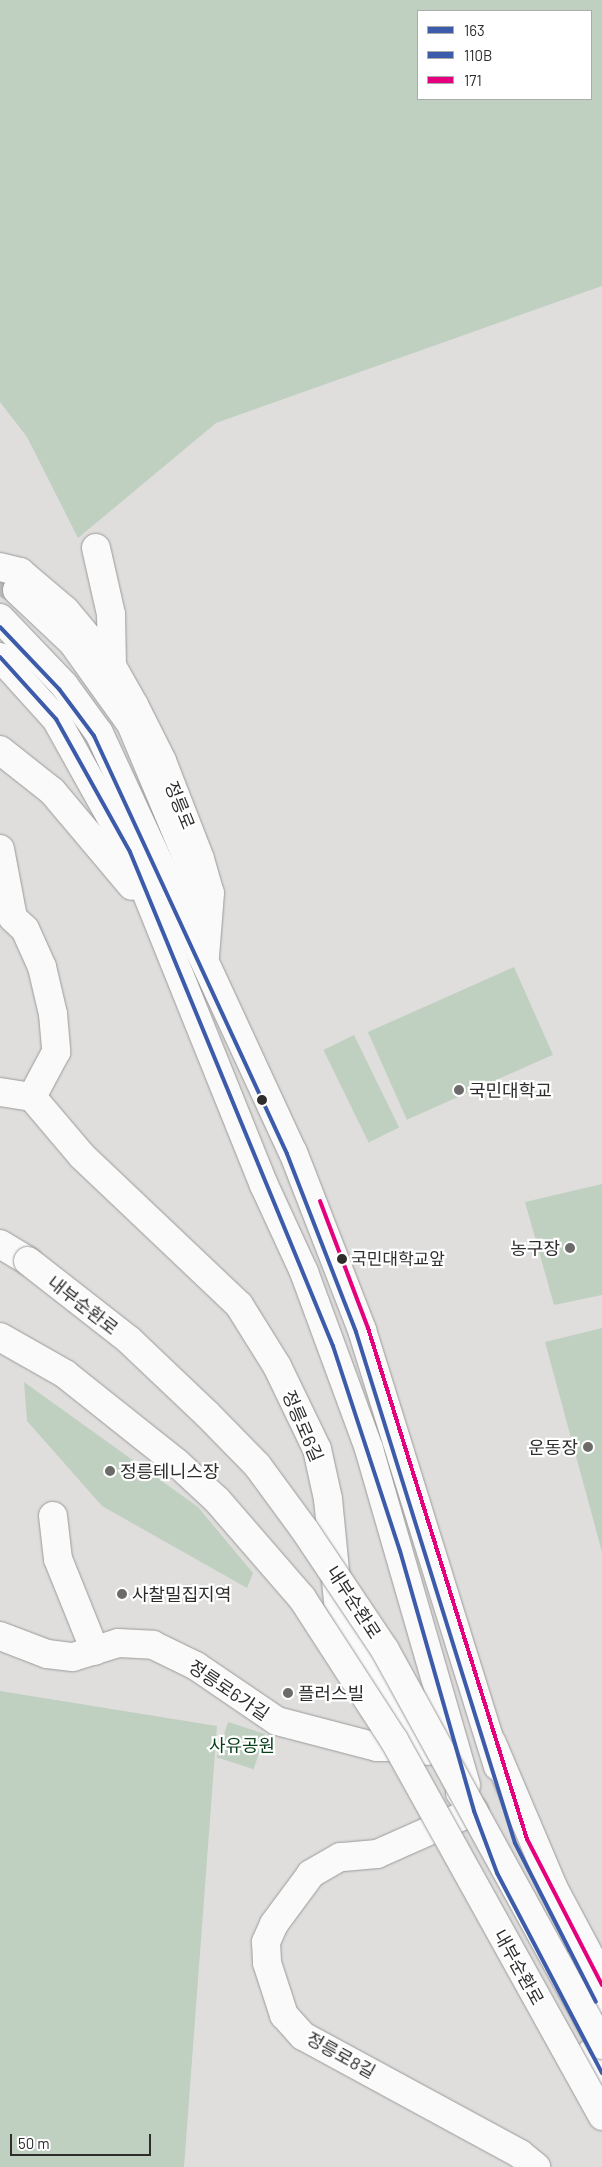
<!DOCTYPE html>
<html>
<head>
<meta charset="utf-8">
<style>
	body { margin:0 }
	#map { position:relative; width:602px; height:2167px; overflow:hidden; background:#dfdedd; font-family:Barlow,"Noto Sans KR",sans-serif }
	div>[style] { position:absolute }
	.green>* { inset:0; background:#bfd0c0; transform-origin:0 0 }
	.major-tunnel>* { height:28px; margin-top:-14px; transform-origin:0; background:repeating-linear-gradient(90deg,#bcbbba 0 28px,transparent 0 42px) }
	.roads { filter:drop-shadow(0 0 1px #9b9a99) drop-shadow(0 0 1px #9b9a99) }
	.minor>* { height:28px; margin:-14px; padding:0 14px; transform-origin:14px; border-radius:14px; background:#fafafa }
	.major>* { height:28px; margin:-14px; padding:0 14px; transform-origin:14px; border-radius:14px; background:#fafafa }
	.highway>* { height:28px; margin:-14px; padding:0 14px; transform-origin:14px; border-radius:14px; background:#fafafa }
	.bridges { filter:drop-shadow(0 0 1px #9b9a99) drop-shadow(0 0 1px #9b9a99) }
	.highway-bridge>* { height:28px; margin:-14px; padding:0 14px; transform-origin:14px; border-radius:14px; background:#fafafa }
	.bus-1>* { height:4px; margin:-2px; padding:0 2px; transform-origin:2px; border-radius:2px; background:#3d5bab }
	.bus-2>* { height:4px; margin:-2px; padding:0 2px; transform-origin:2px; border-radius:2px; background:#3d5bab }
	.bus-3>* { height:4px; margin:-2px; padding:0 2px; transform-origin:2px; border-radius:2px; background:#e5007d }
	.dots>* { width:14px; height:14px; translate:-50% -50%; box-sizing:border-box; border:2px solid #fff; border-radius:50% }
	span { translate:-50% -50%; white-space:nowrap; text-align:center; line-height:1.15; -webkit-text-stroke:4.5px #fff; paint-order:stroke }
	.bus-label { font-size:17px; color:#2e2d2c }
	.left { translate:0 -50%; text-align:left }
	.street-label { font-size:18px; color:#2e2d2c }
	.poi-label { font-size:18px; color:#2e2d2c }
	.right { translate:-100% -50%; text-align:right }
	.park-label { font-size:18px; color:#083f19 }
	.legend { position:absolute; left:417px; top:10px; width:175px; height:90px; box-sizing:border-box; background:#fff; border:1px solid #ababab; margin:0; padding:6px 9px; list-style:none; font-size:15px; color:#2e2d2c }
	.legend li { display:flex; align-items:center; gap:10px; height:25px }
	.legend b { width:25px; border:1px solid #ababab }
	.scale { position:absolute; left:10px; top:2134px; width:141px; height:22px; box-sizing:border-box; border:2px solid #2e2d2c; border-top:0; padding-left:6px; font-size:15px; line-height:18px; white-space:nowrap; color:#2e2d2c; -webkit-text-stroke:4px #fff; paint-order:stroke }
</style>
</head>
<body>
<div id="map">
	<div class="green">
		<i style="clip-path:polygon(evenodd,0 0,602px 0,602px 286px,216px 423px,78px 538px,27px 437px,0 402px,0 0,418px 11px,591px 11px,591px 99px,418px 99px,418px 11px)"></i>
		<i style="left:514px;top:967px;width:96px;height:160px;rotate:66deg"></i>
		<i style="left:354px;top:1035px;width:103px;height:34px;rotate:64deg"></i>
		<i style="clip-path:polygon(602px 1184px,602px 1295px,554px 1305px,525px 1202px)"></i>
		<i style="clip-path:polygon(602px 1328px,602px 1552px,545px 1342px)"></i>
		<i style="clip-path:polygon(24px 1382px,198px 1507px,253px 1573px,247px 1588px,102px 1506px,27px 1421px)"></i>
		<i style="clip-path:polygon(0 1691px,217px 1726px,184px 2167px,0 2167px)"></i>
		<i style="left:228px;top:1722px;width:39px;height:37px;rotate:18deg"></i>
	</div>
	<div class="major-tunnel">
		<i style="left:0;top:581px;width:19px;rotate:28deg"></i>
	</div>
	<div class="roads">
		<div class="minor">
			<i style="left:96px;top:548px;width:68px;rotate:77.2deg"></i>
			<i style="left:111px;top:614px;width:52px;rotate:88.9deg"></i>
			<i style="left:0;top:567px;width:21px;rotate:14deg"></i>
			<i style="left:20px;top:572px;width:59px;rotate:40.2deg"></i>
			<i style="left:65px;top:610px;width:73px;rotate:50deg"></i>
			<i style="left:112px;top:666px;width:45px;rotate:60.6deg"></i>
			<i style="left:134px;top:705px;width:63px;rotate:63.4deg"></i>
			<i style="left:162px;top:761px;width:105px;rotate:68.8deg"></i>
			<i style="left:200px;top:859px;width:35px;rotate:74deg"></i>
			<i style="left:210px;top:893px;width:63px;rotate:94.5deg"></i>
			<i style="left:0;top:849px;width:70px;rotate:79.3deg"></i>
			<i style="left:13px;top:918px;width:16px;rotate:43deg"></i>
			<i style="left:25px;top:929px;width:42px;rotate:65.9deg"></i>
			<i style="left:42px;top:967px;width:48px;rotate:76.8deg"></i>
			<i style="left:53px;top:1014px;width:38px;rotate:85deg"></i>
			<i style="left:56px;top:1052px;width:51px;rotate:118.1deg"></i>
			<i style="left:0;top:1092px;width:32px;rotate:9deg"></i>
			<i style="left:32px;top:1097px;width:77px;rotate:49.7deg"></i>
			<i style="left:82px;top:1156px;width:216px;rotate:43.5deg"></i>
			<i style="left:239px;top:1305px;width:72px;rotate:58.1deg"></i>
			<i style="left:277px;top:1366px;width:92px;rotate:64.3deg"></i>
			<i style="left:317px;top:1449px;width:51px;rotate:77.6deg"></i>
			<i style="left:328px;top:1499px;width:102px;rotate:84.4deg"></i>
			<i style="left:338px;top:1601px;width:175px;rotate:59deg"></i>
			<i style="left:53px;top:1516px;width:43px;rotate:83.4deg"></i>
			<i style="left:58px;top:1559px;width:99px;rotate:68.1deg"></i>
			<i style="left:0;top:1636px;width:50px;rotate:21deg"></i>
			<i style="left:47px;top:1654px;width:26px;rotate:7deg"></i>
			<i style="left:73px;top:1657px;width:47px;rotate:-17.3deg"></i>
			<i style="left:118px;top:1643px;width:35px;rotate:3deg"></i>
			<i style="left:153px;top:1645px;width:48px;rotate:26deg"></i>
			<i style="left:196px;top:1666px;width:98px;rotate:34.2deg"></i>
			<i style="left:277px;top:1721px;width:103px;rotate:14.6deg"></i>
			<i style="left:377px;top:1747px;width:42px"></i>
			<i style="left:460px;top:1793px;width:23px;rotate:52deg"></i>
			<i style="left:474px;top:1811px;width:106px;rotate:156.1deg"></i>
			<i style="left:377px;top:1854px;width:37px;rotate:175deg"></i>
			<i style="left:340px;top:1857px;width:34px;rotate:150deg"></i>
			<i style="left:311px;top:1874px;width:62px;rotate:126.5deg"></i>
			<i style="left:274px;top:1924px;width:20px;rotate:114deg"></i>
			<i style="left:266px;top:1942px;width:21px;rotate:87deg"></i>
			<i style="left:267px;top:1963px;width:55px;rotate:71.9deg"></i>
			<i style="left:284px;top:2015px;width:28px;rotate:48deg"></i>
			<i style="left:303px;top:2036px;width:247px;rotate:28.5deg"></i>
			<i style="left:520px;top:2154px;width:21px;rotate:39deg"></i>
		</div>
		<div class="major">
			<i style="left:17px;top:590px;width:77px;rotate:43.4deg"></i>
			<i style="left:73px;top:643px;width:100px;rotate:54.4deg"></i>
			<i style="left:131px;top:724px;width:153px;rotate:67.3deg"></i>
			<i style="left:190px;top:865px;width:49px;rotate:90deg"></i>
			<i style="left:0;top:618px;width:93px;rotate:46.3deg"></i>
			<i style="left:64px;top:685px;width:59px;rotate:53.9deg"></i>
			<i style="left:99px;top:733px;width:462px;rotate:65.2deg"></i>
			<i style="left:293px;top:1152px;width:191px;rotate:68.8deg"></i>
			<i style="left:362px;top:1330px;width:457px;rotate:72.7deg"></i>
			<i style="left:0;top:657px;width:84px;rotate:47.9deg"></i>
			<i style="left:56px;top:719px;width:152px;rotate:60.9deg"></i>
			<i style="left:130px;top:852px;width:359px;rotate:68.1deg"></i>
			<i style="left:264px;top:1185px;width:96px;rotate:65.3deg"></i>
			<i style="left:304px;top:1272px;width:189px;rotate:69.8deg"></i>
			<i style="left:369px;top:1449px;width:350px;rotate:73.9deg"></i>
			<i style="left:0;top:750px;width:66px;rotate:38.3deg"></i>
			<i style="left:52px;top:791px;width:124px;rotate:49.9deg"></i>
			<i style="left:580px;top:1959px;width:46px;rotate:61.2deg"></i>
		</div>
		<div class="highway">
			<i style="left:0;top:1244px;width:33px;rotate:31deg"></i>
			<i style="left:492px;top:1743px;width:159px;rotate:67deg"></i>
			<i style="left:554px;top:1889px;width:102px;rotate:61.9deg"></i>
			<i style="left:591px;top:2053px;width:25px;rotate:64deg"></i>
		</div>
	</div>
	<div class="bridges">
		<div class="highway-bridge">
			<i style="left:28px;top:1261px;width:128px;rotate:38deg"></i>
			<i style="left:129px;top:1340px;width:108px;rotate:43.5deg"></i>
			<i style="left:207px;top:1414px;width:71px;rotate:45.6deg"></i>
			<i style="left:257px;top:1465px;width:79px;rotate:53.7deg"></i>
			<i style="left:304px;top:1529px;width:146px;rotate:56.2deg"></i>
			<i style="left:385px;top:1650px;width:451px;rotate:61.2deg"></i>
			<i style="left:0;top:1337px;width:75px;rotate:29.6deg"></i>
			<i style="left:65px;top:1374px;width:143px;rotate:38.5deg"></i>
			<i style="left:177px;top:1463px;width:54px;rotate:42.8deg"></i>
			<i style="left:217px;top:1500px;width:130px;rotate:49.1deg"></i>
			<i style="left:302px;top:1598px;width:169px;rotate:57.1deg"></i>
			<i style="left:394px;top:1740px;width:430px;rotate:61deg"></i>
		</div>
	</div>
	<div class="bus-1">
		<i style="left:0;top:657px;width:84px;rotate:47.9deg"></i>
		<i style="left:56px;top:719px;width:152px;rotate:60.9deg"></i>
		<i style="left:130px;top:852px;width:534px;rotate:67.66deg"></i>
		<i style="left:333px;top:1346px;width:216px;rotate:71.9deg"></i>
		<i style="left:400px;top:1551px;width:270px;rotate:74.1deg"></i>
		<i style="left:474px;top:1811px;width:66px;rotate:69.6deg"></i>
		<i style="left:497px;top:1873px;width:226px;rotate:62.3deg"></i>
	</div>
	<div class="bus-2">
		<i style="left:0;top:627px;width:86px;rotate:46.4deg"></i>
		<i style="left:59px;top:689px;width:59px;rotate:53.3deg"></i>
		<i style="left:94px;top:736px;width:460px;rotate:65.2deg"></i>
		<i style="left:287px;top:1154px;width:191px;rotate:68.8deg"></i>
		<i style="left:356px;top:1332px;width:535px;rotate:72.72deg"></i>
		<i style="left:515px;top:1843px;width:178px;rotate:63deg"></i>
	</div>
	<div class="bus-3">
		<i style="left:320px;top:1201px;width:136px;rotate:69.3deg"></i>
		<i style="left:368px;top:1328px;width:535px;rotate:72.72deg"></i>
		<i style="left:527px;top:1839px;width:164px;rotate:62.8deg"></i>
	</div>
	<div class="dots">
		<i style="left:459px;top:1090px;background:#6c6b6a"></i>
		<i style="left:262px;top:1100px;background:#2e2d2c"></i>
		<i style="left:570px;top:1248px;background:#6c6b6a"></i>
		<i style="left:342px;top:1259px;background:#2e2d2c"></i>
		<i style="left:588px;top:1447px;background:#6c6b6a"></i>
		<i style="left:110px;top:1471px;background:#6c6b6a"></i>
		<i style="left:122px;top:1594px;background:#6c6b6a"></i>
		<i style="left:288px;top:1693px;background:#6c6b6a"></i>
	</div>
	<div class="bus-label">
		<span class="left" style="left:351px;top:1259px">국민대학교앞</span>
	</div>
	<div class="street-label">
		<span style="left:180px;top:805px;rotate:68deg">정릉로</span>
		<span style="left:83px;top:1305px;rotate:38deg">내부순환로</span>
		<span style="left:303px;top:1426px;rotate:67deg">정릉로6길</span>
		<span style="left:354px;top:1602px;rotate:57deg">내부순환로</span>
		<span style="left:229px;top:1690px;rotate:34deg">정릉로6가길</span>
		<span style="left:519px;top:1967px;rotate:61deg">내부순환로</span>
		<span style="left:341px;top:2055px;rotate:29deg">정릉로8길</span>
	</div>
	<div class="poi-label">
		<span class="left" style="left:469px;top:1090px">국민대학교</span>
		<span class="right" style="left:560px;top:1248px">농구장</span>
		<span class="right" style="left:578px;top:1447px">운동장</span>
		<span class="left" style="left:120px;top:1471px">정릉테니스장</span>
		<span class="left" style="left:132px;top:1594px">사찰밀집지역</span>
		<span class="left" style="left:298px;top:1693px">플러스빌</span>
	</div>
	<div class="park-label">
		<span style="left:242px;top:1745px">사유공원</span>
	</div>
	<ul class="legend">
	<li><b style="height:6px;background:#3d5bab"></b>163</li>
	<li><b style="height:6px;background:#3d5bab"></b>110B</li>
	<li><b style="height:6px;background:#e5007d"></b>171</li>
	</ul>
	<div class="scale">50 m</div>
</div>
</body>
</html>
